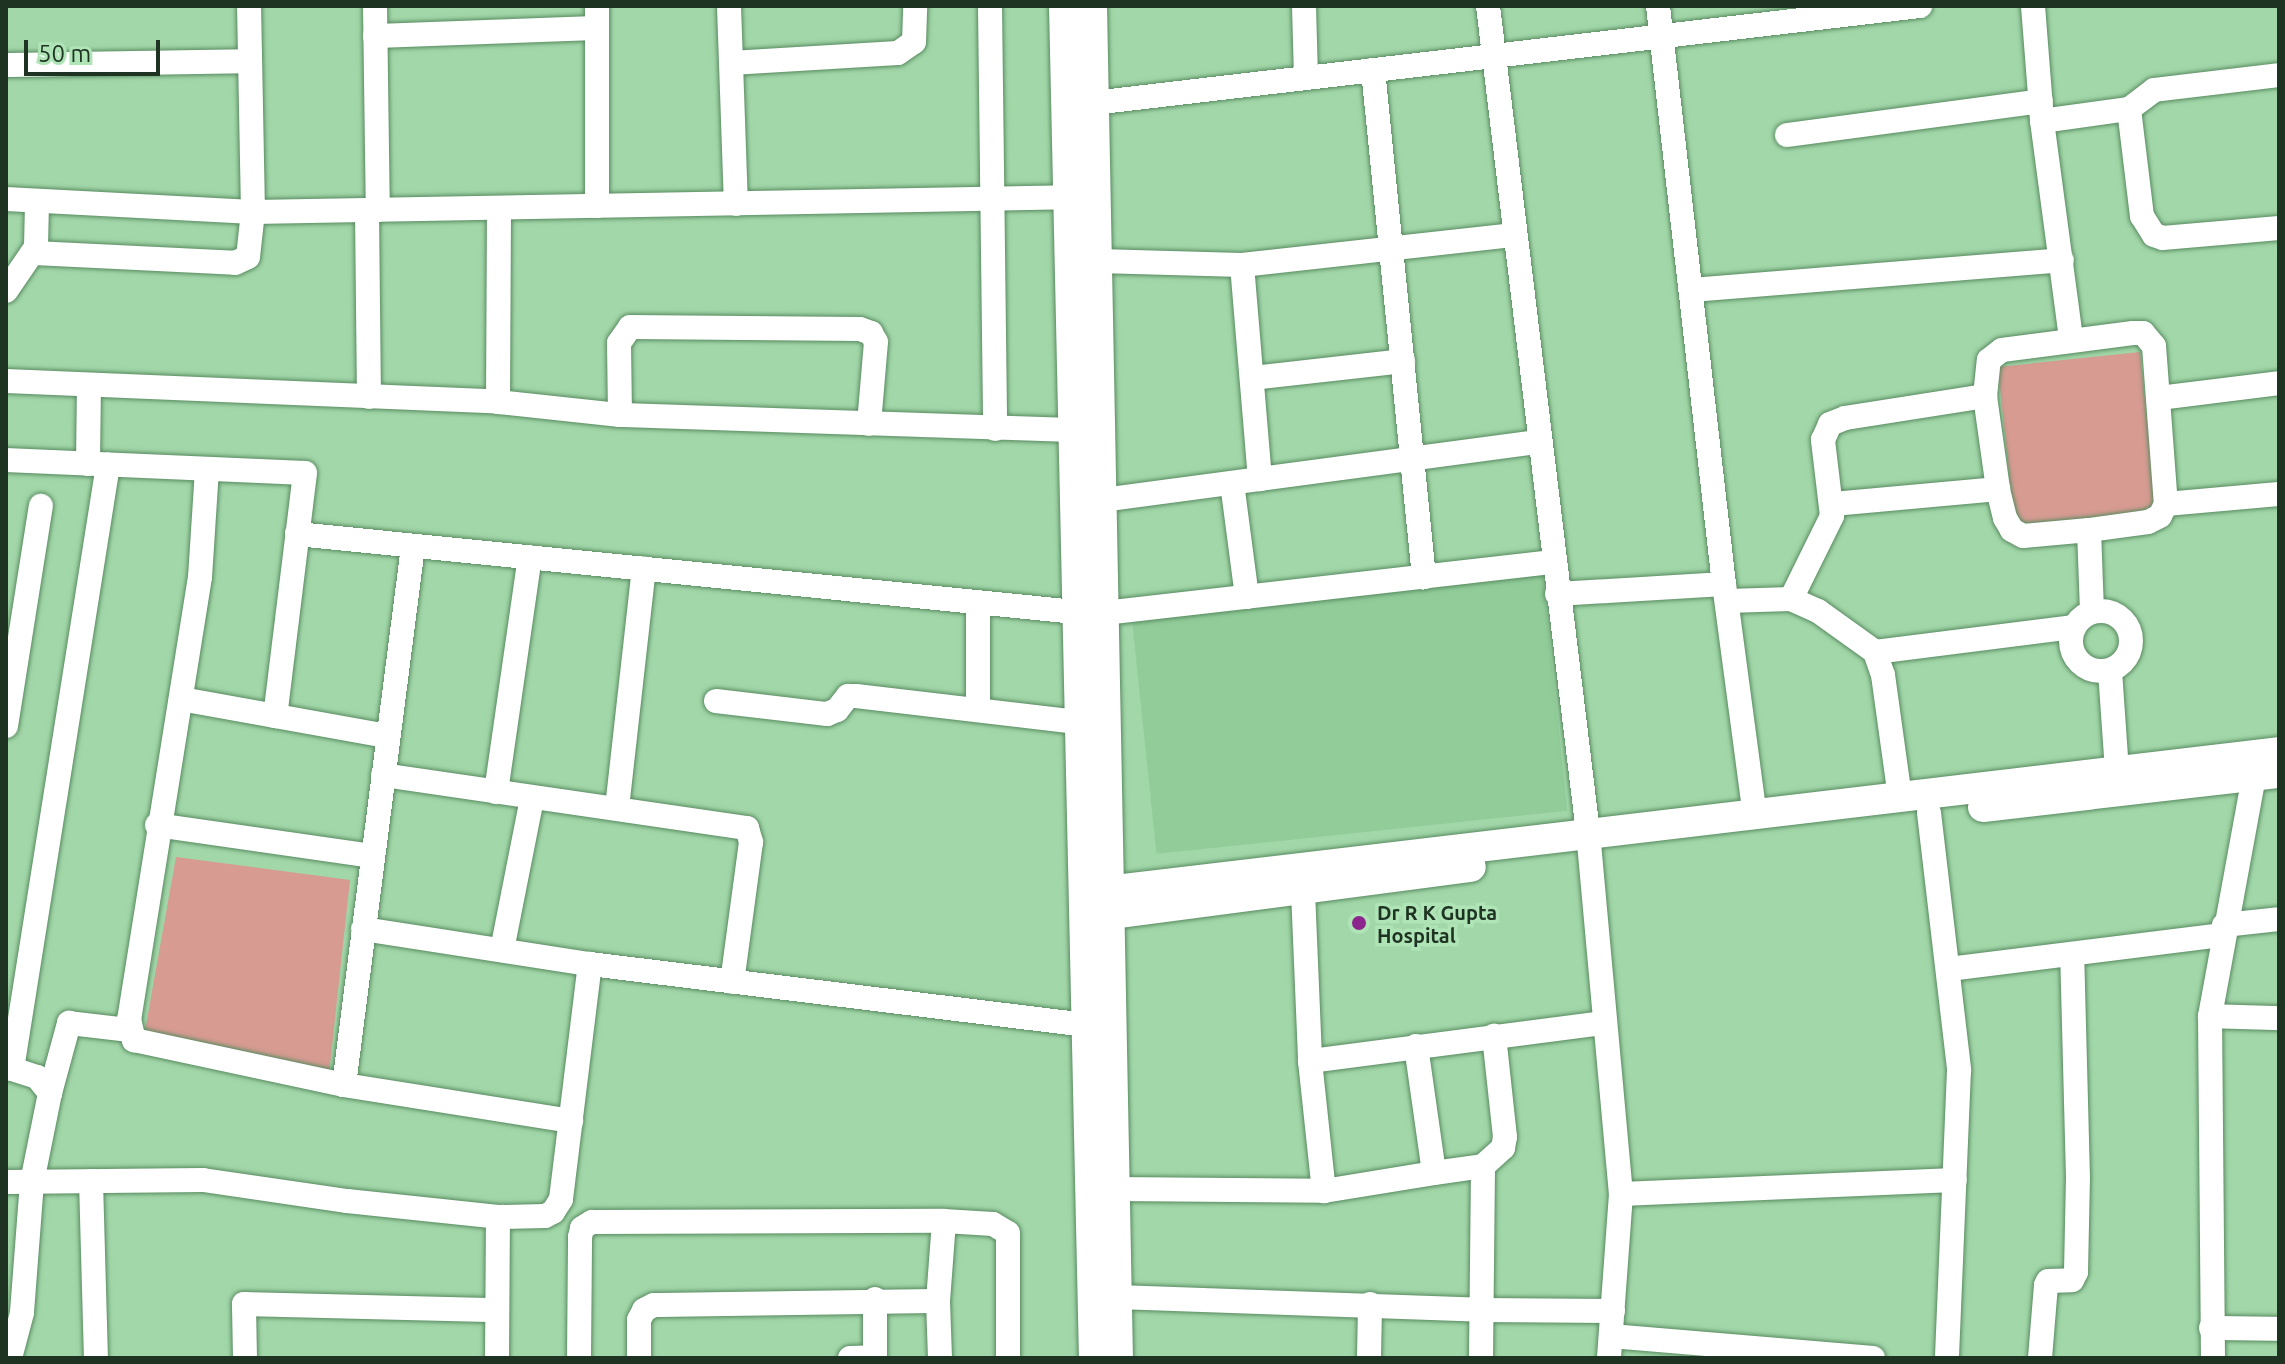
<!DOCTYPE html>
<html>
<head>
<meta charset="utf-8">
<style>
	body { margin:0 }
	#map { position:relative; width:2285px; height:1364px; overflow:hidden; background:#a2d7a9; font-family:Ubuntu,sans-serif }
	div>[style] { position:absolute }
	.built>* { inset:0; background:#91cc99; transform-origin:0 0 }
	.green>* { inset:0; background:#d79b92; transform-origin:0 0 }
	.roads { filter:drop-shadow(0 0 2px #598b61) drop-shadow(0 0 2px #598b61) }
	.minor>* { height:24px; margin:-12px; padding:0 12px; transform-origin:12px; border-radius:12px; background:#fff }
	.minor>.ring { margin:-12px; padding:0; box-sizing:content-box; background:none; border:24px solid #fff; border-radius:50% }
	.major>* { height:30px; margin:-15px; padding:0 15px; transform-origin:15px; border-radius:15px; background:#fff }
	.dots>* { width:22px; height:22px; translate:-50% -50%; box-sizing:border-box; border:4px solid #afe4b6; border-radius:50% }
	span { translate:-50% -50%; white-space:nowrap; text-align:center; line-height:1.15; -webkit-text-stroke:7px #afe4b6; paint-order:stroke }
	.poi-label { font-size:20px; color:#1e3322; font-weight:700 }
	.left { translate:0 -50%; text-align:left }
	.frame { position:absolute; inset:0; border:8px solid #1e3322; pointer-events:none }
	.scale { position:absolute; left:24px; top:40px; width:136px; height:36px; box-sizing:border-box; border:4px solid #1e3322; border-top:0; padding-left:10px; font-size:24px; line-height:28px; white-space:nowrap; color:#1e3322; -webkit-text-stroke:6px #afe4b6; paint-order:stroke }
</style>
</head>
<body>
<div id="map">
	<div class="built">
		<i style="left:1542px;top:570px;width:242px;height:413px;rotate:84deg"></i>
	</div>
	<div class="green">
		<i style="left:2140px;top:352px;width:160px;height:143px;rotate:84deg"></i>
		<i style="clip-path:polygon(176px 857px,350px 880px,329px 1074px,145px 1031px)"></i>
	</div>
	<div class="roads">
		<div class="minor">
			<i style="left:375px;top:6px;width:204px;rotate:89.2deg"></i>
			<i style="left:597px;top:6px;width:200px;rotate:90deg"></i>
			<i style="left:729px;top:6px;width:198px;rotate:88deg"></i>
			<i style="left:990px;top:6px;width:423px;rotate:89.3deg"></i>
			<i style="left:1304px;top:6px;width:72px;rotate:88.4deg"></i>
			<i style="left:1488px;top:6px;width:832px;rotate:83.1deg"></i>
			<i style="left:1588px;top:832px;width:364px;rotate:84.8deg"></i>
			<i style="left:1621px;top:1194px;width:164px;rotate:94.2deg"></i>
			<i style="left:1658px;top:6px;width:582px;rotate:83.49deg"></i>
			<i style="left:1724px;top:584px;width:234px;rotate:82.4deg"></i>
			<i style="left:2033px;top:6px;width:115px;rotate:85.5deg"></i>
			<i style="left:2042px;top:121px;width:220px;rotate:82.4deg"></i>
			<i style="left:375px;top:36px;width:222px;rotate:-2.1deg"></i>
			<i style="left:731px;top:63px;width:167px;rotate:-3.4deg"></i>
			<i style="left:898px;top:53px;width:19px;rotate:-35deg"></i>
			<i style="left:914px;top:42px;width:36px;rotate:-88deg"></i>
			<i style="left:6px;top:65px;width:243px;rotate:-0.9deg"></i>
			<i style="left:1373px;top:70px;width:510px;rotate:84.26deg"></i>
			<i style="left:1076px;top:105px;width:850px;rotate:-6.69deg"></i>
			<i style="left:2129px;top:109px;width:108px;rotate:83.1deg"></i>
			<i style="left:2142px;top:216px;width:22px;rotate:58deg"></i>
			<i style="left:2154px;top:235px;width:9px;rotate:18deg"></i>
			<i style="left:2163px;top:238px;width:116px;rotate:-4.9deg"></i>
			<i style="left:2042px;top:121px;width:88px;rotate:-7.9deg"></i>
			<i style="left:2129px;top:109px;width:31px;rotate:-37deg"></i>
			<i style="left:2154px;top:90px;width:126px;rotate:-6.8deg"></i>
			<i style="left:1787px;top:135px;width:256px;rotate:-7.6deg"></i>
			<i style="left:6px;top:199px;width:247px;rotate:3deg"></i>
			<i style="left:253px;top:212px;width:830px;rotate:-1.04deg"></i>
			<i style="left:367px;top:210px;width:187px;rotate:89.4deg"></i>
			<i style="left:34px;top:253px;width:201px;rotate:2.8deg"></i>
			<i style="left:235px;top:263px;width:14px;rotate:-25deg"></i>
			<i style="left:248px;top:257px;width:45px;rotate:-83.7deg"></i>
			<i style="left:253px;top:212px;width:206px;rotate:-91.1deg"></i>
			<i style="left:1098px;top:261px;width:144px;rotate:1.6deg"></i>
			<i style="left:1242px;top:265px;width:274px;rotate:-6.3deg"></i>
			<i style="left:1242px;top:265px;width:215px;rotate:85.2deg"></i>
			<i style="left:1691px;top:290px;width:372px;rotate:-4.6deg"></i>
			<i style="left:6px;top:291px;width:53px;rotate:-55.7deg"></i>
			<i style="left:36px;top:247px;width:45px;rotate:-88.7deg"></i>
			<i style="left:2133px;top:333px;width:10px"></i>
			<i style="left:2143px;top:333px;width:17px;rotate:50deg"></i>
			<i style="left:2154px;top:346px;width:158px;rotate:85.7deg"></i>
			<i style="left:2166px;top:504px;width:13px;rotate:117deg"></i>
			<i style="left:2160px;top:516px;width:13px;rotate:153deg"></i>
			<i style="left:2148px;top:522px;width:60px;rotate:172.3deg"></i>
			<i style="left:2089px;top:530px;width:66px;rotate:174.8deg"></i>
			<i style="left:2023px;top:536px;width:13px;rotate:-151deg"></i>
			<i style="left:2012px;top:530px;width:14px;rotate:-120deg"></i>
			<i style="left:2005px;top:518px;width:30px;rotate:-104deg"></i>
			<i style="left:1998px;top:489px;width:94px;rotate:-98deg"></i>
			<i style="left:1985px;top:396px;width:36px;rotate:-84deg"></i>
			<i style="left:1989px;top:360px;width:16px;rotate:-38deg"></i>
			<i style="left:2002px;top:350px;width:132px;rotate:-7.4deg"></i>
			<i style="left:1252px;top:378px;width:152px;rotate:-6.4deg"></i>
			<i style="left:6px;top:381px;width:492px;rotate:2.4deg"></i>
			<i style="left:498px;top:402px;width:123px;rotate:6.1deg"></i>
			<i style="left:620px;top:415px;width:470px;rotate:1.9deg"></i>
			<i style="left:2159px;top:398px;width:121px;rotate:-7.1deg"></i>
			<i style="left:498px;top:402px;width:194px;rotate:-89.7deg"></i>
			<i style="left:620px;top:415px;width:72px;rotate:-90.8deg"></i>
			<i style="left:619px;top:343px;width:19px;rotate:-55deg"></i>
			<i style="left:630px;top:327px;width:230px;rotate:0.5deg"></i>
			<i style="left:860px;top:329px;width:12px;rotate:20deg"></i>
			<i style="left:871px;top:333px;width:10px;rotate:61deg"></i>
			<i style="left:876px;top:342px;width:82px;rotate:94.9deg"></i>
			<i style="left:6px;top:460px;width:299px;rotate:2.5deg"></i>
			<i style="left:305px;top:473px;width:245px;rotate:97deg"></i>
			<i style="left:88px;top:464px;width:79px;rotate:-89.3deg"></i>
			<i style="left:207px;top:469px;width:108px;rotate:93.7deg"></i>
			<i style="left:200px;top:577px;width:448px;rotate:99.1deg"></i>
			<i style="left:129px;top:1019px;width:22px;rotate:77deg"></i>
			<i style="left:134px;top:1040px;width:215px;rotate:12.1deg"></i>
			<i style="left:344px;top:1085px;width:230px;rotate:9deg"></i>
			<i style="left:1232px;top:483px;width:115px;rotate:82.5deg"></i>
			<i style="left:1102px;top:500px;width:441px;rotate:-7.6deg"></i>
			<i style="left:1833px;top:504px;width:166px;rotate:-5.2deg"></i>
			<i style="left:2166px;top:504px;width:113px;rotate:-5.1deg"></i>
			<i style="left:2089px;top:530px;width:82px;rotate:87.9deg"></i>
			<i style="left:297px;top:534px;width:783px;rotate:5.72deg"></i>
			<i style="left:1557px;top:594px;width:167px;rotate:-3.4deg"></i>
			<i style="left:1791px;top:599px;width:93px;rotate:-63.7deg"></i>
			<i style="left:1832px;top:516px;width:77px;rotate:-96.8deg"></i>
			<i style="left:1823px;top:440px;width:17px;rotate:-66deg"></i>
			<i style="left:1830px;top:424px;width:16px;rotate:-22deg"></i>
			<i style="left:1845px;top:418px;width:142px;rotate:-8.9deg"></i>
			<i style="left:1727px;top:601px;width:64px;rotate:-1.8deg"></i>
			<i style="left:1791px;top:599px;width:30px;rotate:24deg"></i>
			<i style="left:1818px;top:611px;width:70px;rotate:35.7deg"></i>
			<i style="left:1875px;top:652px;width:24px;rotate:71deg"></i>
			<i style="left:1883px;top:675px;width:124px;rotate:82.1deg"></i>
			<i style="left:978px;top:602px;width:108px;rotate:90deg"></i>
			<i class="ring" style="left:2071px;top:611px;width:36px;height:36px"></i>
			<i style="left:1104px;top:613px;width:452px;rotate:-6.5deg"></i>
			<i style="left:1875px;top:652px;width:201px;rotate:-7.2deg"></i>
			<i style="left:2110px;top:671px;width:99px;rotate:86deg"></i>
			<i style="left:181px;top:699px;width:209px;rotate:10.2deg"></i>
			<i style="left:716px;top:701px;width:112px;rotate:6.7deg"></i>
			<i style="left:827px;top:714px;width:11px;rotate:-22deg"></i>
			<i style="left:837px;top:710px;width:18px;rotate:-52deg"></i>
			<i style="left:848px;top:696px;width:8px"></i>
			<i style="left:856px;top:696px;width:223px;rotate:6.7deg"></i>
			<i style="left:6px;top:726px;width:223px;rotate:-81deg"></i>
			<i style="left:383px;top:775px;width:368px;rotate:8.3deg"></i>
			<i style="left:747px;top:828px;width:15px;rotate:74deg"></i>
			<i style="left:751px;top:842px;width:141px;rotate:97.7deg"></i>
			<i style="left:496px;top:792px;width:237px;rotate:-81.8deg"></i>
			<i style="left:617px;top:808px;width:241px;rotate:-83.6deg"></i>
			<i style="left:1929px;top:813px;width:259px;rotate:83.3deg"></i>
			<i style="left:1959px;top:1070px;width:288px;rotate:92.4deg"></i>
			<i style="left:157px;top:825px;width:217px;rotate:8.2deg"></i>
			<i style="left:1303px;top:891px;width:170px;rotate:87.6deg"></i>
			<i style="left:1310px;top:1061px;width:131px;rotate:83.9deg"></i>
			<i style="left:2224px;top:925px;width:55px;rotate:-6.2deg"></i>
			<i style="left:363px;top:929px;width:230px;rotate:8.8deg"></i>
			<i style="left:590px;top:964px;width:516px;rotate:7.01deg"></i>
			<i style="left:502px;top:950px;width:154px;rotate:-78.8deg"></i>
			<i style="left:1949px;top:969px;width:276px;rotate:-7.1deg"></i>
			<i style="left:2210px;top:1016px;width:69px;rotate:1.7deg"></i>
			<i style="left:1416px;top:1046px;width:128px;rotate:81.9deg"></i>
			<i style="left:1434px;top:1173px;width:49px;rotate:-8.1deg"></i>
			<i style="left:1483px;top:1166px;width:27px;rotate:-42deg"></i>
			<i style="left:1503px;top:1148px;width:11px;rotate:-80deg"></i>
			<i style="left:1505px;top:1137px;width:102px;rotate:-96.2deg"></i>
			<i style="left:1310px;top:1061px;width:296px;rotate:-7.4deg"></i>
			<i style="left:6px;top:1067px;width:33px;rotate:18deg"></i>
			<i style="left:37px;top:1077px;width:21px;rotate:51deg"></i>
			<i style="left:50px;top:1093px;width:91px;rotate:101.4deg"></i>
			<i style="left:32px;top:1182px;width:131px;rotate:94.4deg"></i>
			<i style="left:22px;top:1313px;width:47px;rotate:104.9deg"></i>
			<i style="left:12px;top:1069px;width:612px;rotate:-80.97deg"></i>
			<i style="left:344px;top:1085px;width:543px;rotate:-82.7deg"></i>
			<i style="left:50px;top:1093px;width:73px;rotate:-74.8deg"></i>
			<i style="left:69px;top:1023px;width:60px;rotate:6.7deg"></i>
			<i style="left:91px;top:1181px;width:177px;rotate:88.4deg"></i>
			<i style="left:6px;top:1182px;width:197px;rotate:-0.6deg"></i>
			<i style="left:203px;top:1180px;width:146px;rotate:8.3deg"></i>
			<i style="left:347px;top:1201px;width:152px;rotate:6deg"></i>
			<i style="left:498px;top:1217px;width:47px;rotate:-1.2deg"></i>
			<i style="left:545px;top:1216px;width:9px;rotate:-27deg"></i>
			<i style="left:553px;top:1212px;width:15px;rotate:-58deg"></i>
			<i style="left:561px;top:1199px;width:237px;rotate:-83deg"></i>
			<i style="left:1113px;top:1189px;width:211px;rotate:0.5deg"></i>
			<i style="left:1324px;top:1191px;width:111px;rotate:-9.3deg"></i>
			<i style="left:1621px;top:1194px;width:334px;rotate:-2.4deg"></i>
			<i style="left:1117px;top:1297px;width:364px;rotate:2deg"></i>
			<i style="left:1481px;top:1310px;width:132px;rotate:0.4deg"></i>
			<i style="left:875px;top:1299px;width:59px;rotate:90deg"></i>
			<i style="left:2211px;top:1328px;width:68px;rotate:0.8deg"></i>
			<i style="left:1611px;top:1336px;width:263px;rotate:4.8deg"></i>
			<i style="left:245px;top:1358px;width:54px;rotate:-91.1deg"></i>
			<i style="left:244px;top:1304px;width:253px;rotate:1.4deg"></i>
			<i style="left:497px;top:1358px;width:141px;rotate:-89.6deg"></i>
			<i style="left:579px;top:1358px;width:121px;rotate:-89.5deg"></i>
			<i style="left:580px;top:1237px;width:9px;rotate:-77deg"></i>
			<i style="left:582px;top:1228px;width:12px;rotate:-31deg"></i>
			<i style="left:592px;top:1222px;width:352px;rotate:-0.2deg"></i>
			<i style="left:944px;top:1221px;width:49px;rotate:3.5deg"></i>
			<i style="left:993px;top:1224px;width:17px;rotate:31deg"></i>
			<i style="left:1008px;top:1233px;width:125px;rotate:90deg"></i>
			<i style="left:639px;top:1358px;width:38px;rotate:-90deg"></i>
			<i style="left:639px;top:1320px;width:11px;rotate:-63deg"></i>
			<i style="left:644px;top:1310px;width:11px;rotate:-27deg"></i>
			<i style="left:654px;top:1305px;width:284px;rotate:-0.8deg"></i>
			<i style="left:850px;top:1358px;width:25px;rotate:-2deg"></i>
			<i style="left:940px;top:1358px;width:57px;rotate:-92deg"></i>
			<i style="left:938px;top:1301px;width:80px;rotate:-85.7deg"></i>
			<i style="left:1369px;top:1358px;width:54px;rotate:-88.9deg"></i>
			<i style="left:1481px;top:1358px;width:192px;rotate:-89.4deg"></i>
			<i style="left:2040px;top:1358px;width:73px;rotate:-85.3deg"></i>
			<i style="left:2046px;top:1285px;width:4px;rotate:-63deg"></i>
			<i style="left:2048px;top:1281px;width:24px;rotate:-2deg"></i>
			<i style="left:2072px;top:1280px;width:9px;rotate:-63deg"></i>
			<i style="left:2076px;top:1272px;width:94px;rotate:-88.8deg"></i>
			<i style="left:2078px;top:1178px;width:224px;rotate:-91.5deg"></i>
			<i style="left:2213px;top:1358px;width:342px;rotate:-90.5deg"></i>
			<i style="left:2210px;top:1016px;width:244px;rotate:-79.6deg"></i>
		</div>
		<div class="major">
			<i style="left:1064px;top:6px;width:1352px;rotate:88.73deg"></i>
			<i style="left:1092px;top:6px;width:1352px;rotate:88.9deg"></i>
			<i style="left:1983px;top:807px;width:298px;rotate:-6.6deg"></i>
			<i style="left:1090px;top:893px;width:1197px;rotate:-6.76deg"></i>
			<i style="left:1090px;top:917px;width:384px;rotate:-7.5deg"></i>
		</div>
	</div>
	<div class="dots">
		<i style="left:1359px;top:923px;background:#8d268c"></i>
	</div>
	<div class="poi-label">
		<span class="left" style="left:1377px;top:924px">Dr R K Gupta<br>Hospital</span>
	</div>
	<div class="frame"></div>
	<div class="scale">50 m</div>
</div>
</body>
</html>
